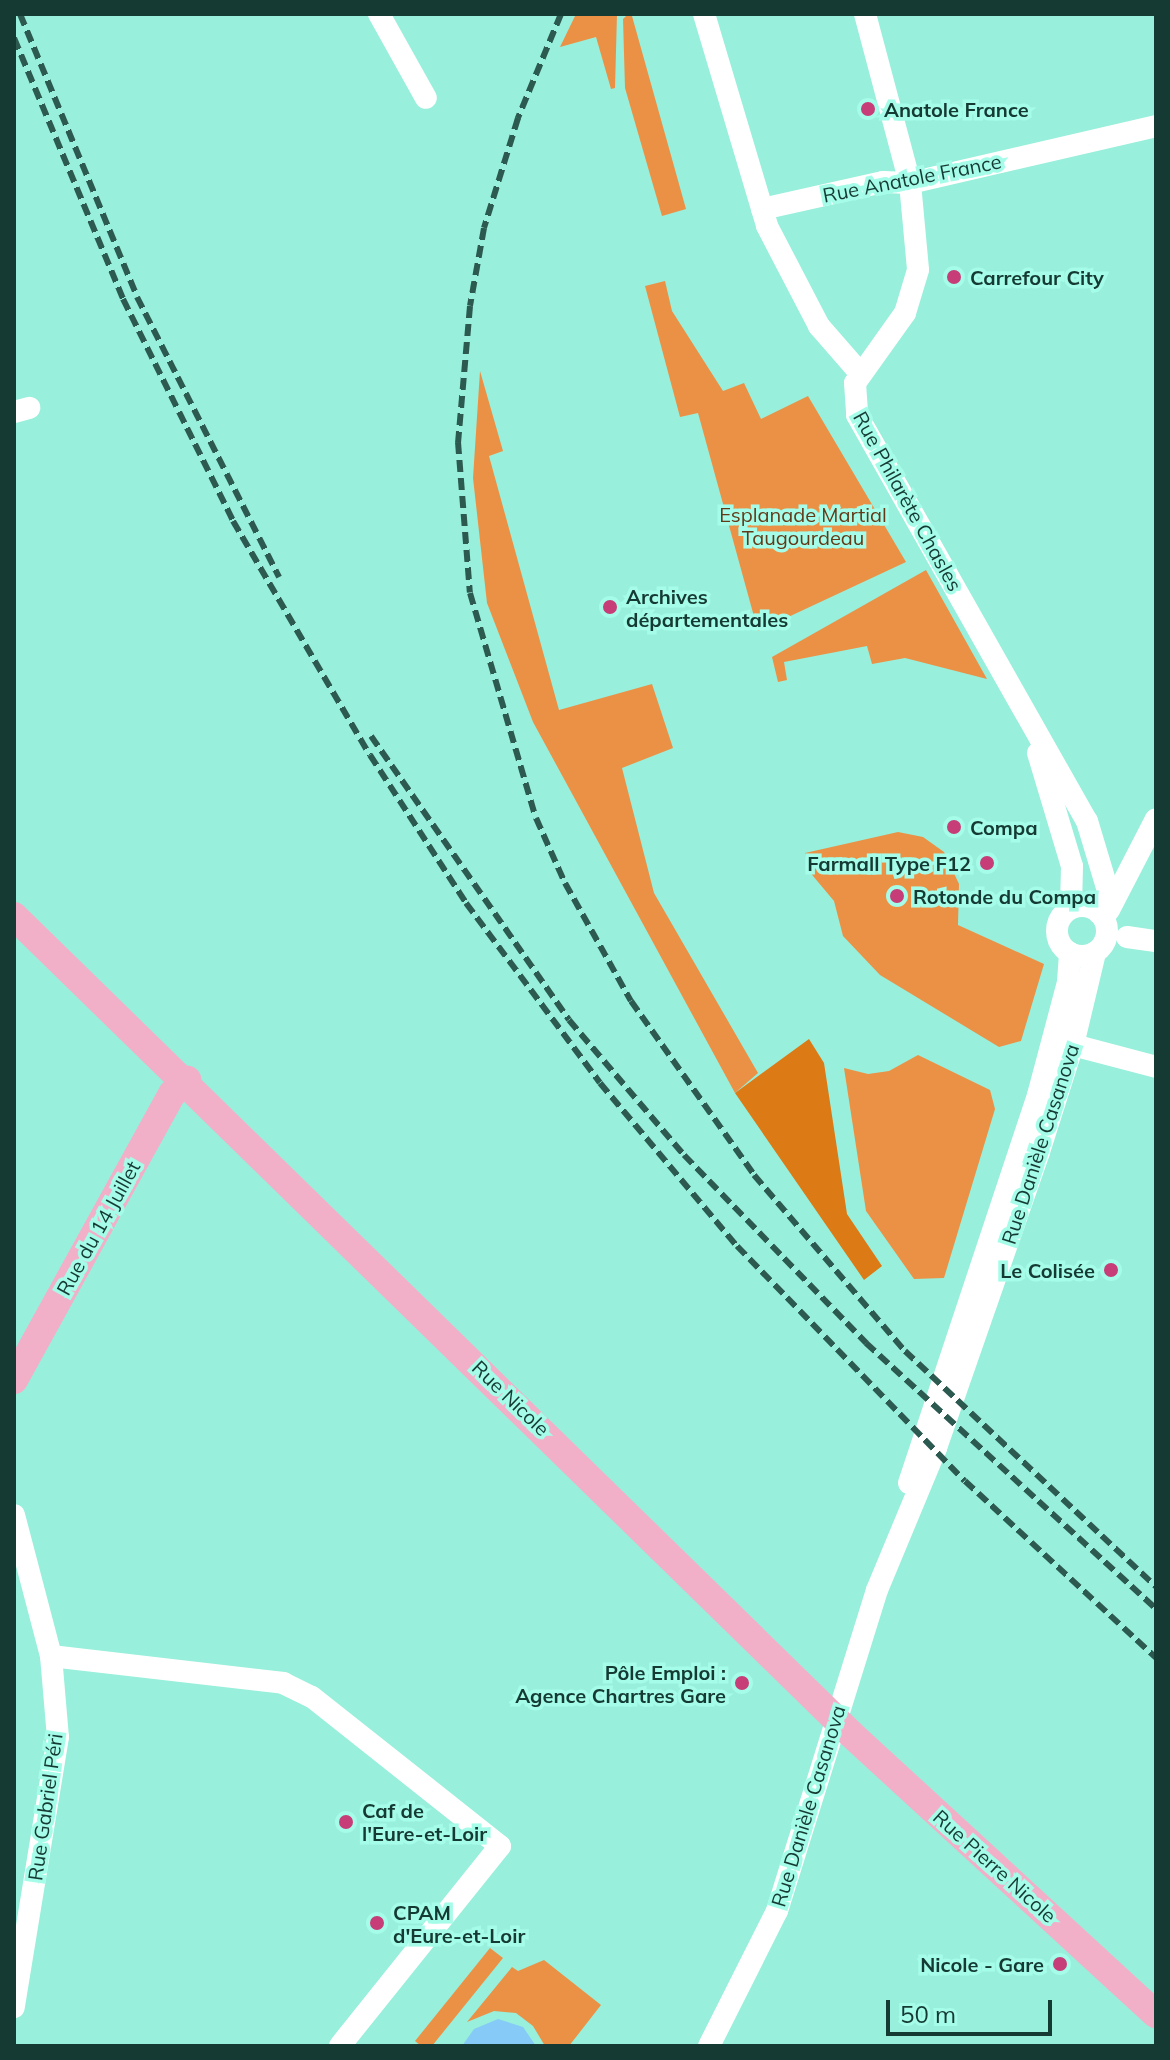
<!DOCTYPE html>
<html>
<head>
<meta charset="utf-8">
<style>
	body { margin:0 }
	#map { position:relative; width:1170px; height:2060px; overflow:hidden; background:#98efdb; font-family:Mulish,sans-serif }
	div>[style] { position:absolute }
	.green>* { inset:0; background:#eb9146 }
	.forest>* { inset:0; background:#dc7a15 }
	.water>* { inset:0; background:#86caf7 }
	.minor>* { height:22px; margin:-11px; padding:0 11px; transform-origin:11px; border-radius:11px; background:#fff }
	.minor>.ring { margin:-11px; padding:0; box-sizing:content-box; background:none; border:22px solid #fff; border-radius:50% }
	.major>* { height:28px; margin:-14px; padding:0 14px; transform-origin:14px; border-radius:14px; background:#f2b0c8 }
	.rail>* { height:6px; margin-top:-3px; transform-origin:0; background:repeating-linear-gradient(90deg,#2c5a51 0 12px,transparent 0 18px) }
	.dots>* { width:22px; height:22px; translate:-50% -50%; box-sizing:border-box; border:4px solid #a5fce8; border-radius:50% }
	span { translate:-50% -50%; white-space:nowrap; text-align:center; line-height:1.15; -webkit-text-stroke:7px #a5fce8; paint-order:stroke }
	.poi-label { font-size:20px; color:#153a33; font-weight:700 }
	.left { translate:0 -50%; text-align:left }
	.right { translate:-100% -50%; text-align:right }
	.street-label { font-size:20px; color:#153a33 }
	.park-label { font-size:20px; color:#633a18 }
	.frame { position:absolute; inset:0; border:16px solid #153a33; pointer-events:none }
	.scale { position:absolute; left:886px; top:2000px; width:166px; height:36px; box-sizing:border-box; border:4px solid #153a33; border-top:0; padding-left:10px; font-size:24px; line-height:28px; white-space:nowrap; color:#153a33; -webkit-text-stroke:6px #a5fce8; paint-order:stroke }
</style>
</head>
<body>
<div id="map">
	<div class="green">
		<i style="clip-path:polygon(576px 14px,617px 14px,615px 88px,611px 89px,596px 37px,560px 47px)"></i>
		<i style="clip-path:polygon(628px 14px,636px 14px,632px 16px,686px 209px,662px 216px,625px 88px,623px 19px)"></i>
		<i style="clip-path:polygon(665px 281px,672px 311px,723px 391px,744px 383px,761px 419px,808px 396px,906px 562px,758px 631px,698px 413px,680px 417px,645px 286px)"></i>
		<i style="clip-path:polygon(480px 371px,503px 451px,489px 456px,559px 710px,652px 684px,673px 748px,622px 768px,654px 893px,758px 1073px,735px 1093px,533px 722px,487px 603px,473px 478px)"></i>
		<i style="clip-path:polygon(926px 570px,987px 679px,905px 658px,872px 664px,867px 646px,784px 662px,787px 680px,778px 682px,772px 657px)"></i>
		<i style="clip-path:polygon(898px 832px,923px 837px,944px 852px,959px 884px,958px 925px,1044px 964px,1021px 1041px,999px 1047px,880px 975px,843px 936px,834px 901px,808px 870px,805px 853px)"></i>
		<i style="clip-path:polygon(918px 1055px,990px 1090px,995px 1109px,944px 1278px,914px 1279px,866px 1211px,844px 1068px,868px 1074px,889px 1071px)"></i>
		<i style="clip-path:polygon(490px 1948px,503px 1958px,432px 2046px,421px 2046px,415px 2041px)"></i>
		<i style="clip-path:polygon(544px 1960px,601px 2005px,569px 2046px,545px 2046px,533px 2026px,516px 2013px,494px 2011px,467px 2022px,512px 1967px,518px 1971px)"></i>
	</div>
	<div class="forest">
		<i style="clip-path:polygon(809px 1039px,824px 1063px,847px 1214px,882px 1266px,864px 1280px,735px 1093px)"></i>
	</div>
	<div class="water">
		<i style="clip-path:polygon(498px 2019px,523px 2027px,536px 2046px,462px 2046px,474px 2029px)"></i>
	</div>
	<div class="minor">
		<i style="left:379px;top:14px;width:96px;rotate:60.8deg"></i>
		<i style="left:704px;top:14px;width:221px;rotate:73.4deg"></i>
		<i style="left:767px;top:226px;width:113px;rotate:62.5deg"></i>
		<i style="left:819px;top:326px;width:62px;rotate:48.9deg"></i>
		<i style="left:865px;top:14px;width:175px;rotate:75.1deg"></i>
		<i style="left:910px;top:183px;width:87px;rotate:84.7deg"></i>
		<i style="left:918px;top:270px;width:45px;rotate:106.8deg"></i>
		<i style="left:905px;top:313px;width:86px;rotate:125.5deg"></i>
		<i style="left:855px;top:383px;width:32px;rotate:86deg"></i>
		<i style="left:857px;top:415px;width:467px;rotate:60.5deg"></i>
		<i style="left:1087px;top:821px;width:73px;rotate:73.3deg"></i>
		<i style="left:1108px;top:891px;width:24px;rotate:112deg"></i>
		<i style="left:762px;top:209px;width:124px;rotate:-12.6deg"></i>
		<i style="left:883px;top:182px;width:27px;rotate:2deg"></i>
		<i style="left:910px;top:183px;width:253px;rotate:-13deg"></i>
		<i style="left:14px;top:412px;width:16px;rotate:-15deg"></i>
		<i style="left:1038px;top:753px;width:118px;rotate:73.3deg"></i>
		<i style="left:1072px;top:866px;width:42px;rotate:91.4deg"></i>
		<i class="ring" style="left:1057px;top:906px;width:28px;height:28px"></i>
		<i style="left:1109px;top:910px;width:102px;rotate:-62.7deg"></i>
		<i style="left:1127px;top:937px;width:29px;rotate:8deg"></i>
		<i style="left:1073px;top:1045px;width:86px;rotate:14.8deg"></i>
		<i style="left:909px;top:1483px;width:409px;rotate:-71.6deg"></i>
		<i style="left:1038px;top:1095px;width:117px;rotate:-75.1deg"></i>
		<i style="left:1068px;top:982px;width:29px;rotate:-86deg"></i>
		<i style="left:14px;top:1515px;width:146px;rotate:75.3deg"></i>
		<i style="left:51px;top:1656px;width:81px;rotate:85.1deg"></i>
		<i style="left:58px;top:1737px;width:274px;rotate:99.3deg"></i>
		<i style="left:51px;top:1656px;width:234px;rotate:6.6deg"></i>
		<i style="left:283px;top:1683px;width:32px;rotate:26deg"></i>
		<i style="left:312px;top:1697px;width:240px;rotate:38.4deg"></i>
		<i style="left:500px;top:1846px;width:256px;rotate:128.7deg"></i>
		<i style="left:709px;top:2046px;width:151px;rotate:-63.3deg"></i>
		<i style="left:777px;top:1911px;width:336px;rotate:-72.7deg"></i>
		<i style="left:877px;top:1590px;width:154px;rotate:-67.4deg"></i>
		<i style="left:936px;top:1448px;width:313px;rotate:-70.8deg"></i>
		<i style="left:1039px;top:1152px;width:112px;rotate:-72.4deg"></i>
		<i style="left:1073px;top:1045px;width:95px;rotate:-76.6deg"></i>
	</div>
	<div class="major">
		<i style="left:14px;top:916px;width:1170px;rotate:44.34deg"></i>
		<i style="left:851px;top:1734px;width:414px;rotate:42.6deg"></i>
		<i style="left:14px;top:1380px;width:327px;rotate:-61.1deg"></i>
		<i style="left:172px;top:1094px;width:21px;rotate:-43deg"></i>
	</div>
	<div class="rail">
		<i style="left:20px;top:14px;width:306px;rotate:67.5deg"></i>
		<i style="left:137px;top:297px;width:314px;rotate:63.1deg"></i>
		<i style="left:561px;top:14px;width:113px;rotate:112.5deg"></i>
		<i style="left:518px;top:118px;width:115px;rotate:107.2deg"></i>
		<i style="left:484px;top:228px;width:79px;rotate:100.2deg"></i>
		<i style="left:470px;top:306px;width:137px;rotate:95deg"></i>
		<i style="left:458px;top:442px;width:151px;rotate:85.5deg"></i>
		<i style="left:470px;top:593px;width:234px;rotate:73.7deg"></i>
		<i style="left:536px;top:818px;width:71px;rotate:66deg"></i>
		<i style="left:565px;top:883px;width:135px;rotate:60.8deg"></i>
		<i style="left:631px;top:1001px;width:213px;rotate:54.7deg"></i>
		<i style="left:754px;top:1175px;width:232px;rotate:49.4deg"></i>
		<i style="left:905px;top:1351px;width:345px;rotate:43.2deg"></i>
		<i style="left:14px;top:38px;width:283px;rotate:67.3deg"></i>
		<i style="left:123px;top:299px;width:248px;rotate:63.6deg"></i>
		<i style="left:233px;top:521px;width:271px;rotate:59.7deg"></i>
		<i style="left:370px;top:755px;width:176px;rotate:57deg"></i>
		<i style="left:466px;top:903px;width:224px;rotate:53.3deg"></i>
		<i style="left:600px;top:1083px;width:213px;rotate:50deg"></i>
		<i style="left:737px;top:1246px;width:327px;rotate:45.9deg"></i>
		<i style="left:965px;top:1481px;width:260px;rotate:42.8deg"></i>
		<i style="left:371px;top:736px;width:346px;rotate:55.1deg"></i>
		<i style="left:569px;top:1020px;width:177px;rotate:49.6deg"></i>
		<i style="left:684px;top:1155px;width:262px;rotate:45.9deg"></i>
		<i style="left:866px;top:1343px;width:394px;rotate:42.5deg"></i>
	</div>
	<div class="dots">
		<i style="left:868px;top:109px;background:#c63d78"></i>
		<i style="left:954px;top:277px;background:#c63d78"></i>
		<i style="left:610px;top:607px;background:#c63d78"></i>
		<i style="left:954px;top:827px;background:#c63d78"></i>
		<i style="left:987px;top:863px;background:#c63d78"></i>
		<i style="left:897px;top:896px;background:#c63d78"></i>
		<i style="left:1111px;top:1270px;background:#c63d78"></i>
		<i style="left:742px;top:1683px;background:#c63d78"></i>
		<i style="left:346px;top:1822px;background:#c63d78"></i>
		<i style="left:377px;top:1923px;background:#c63d78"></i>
		<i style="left:1060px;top:1964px;background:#c63d78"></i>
	</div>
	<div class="poi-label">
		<span class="left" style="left:884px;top:109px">Anatole France</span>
		<span class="left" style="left:970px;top:277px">Carrefour City</span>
		<span class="left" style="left:626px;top:608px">Archives<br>départementales</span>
		<span class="left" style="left:970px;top:827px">Compa</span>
		<span class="right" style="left:971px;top:863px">Farmall Type F12</span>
		<span class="left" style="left:913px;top:896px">Rotonde du Compa</span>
		<span class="right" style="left:1095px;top:1270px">Le Colisée</span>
		<span class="right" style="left:726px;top:1684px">Pôle Emploi :<br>Agence Chartres Gare</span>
		<span class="left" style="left:362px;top:1822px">Caf de<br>l'Eure-et-Loir</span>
		<span class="left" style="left:393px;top:1924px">CPAM<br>d'Eure-et-Loir</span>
		<span class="right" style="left:1044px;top:1964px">Nicole - Gare</span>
	</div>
	<div class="street-label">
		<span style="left:912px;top:178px;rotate:-11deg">Rue Anatole France</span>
		<span style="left:908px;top:501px;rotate:61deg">Rue Philarète Chasles</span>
		<span style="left:1040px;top:1144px;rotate:-72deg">Rue Danièle Casanova</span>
		<span style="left:98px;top:1228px;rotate:-61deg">Rue du 14 Juillet</span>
		<span style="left:511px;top:1398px;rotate:44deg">Rue Nicole</span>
		<span style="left:808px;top:1806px;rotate:-73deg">Rue Danièle Casanova</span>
		<span style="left:45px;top:1807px;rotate:-82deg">Rue Gabriel Péri</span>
		<span style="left:995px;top:1866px;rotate:42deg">Rue Pierre Nicole</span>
	</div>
	<div class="park-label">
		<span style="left:803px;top:526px">Esplanade Martial<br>Taugourdeau</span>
	</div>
	<div class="frame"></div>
	<div class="scale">50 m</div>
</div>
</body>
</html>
